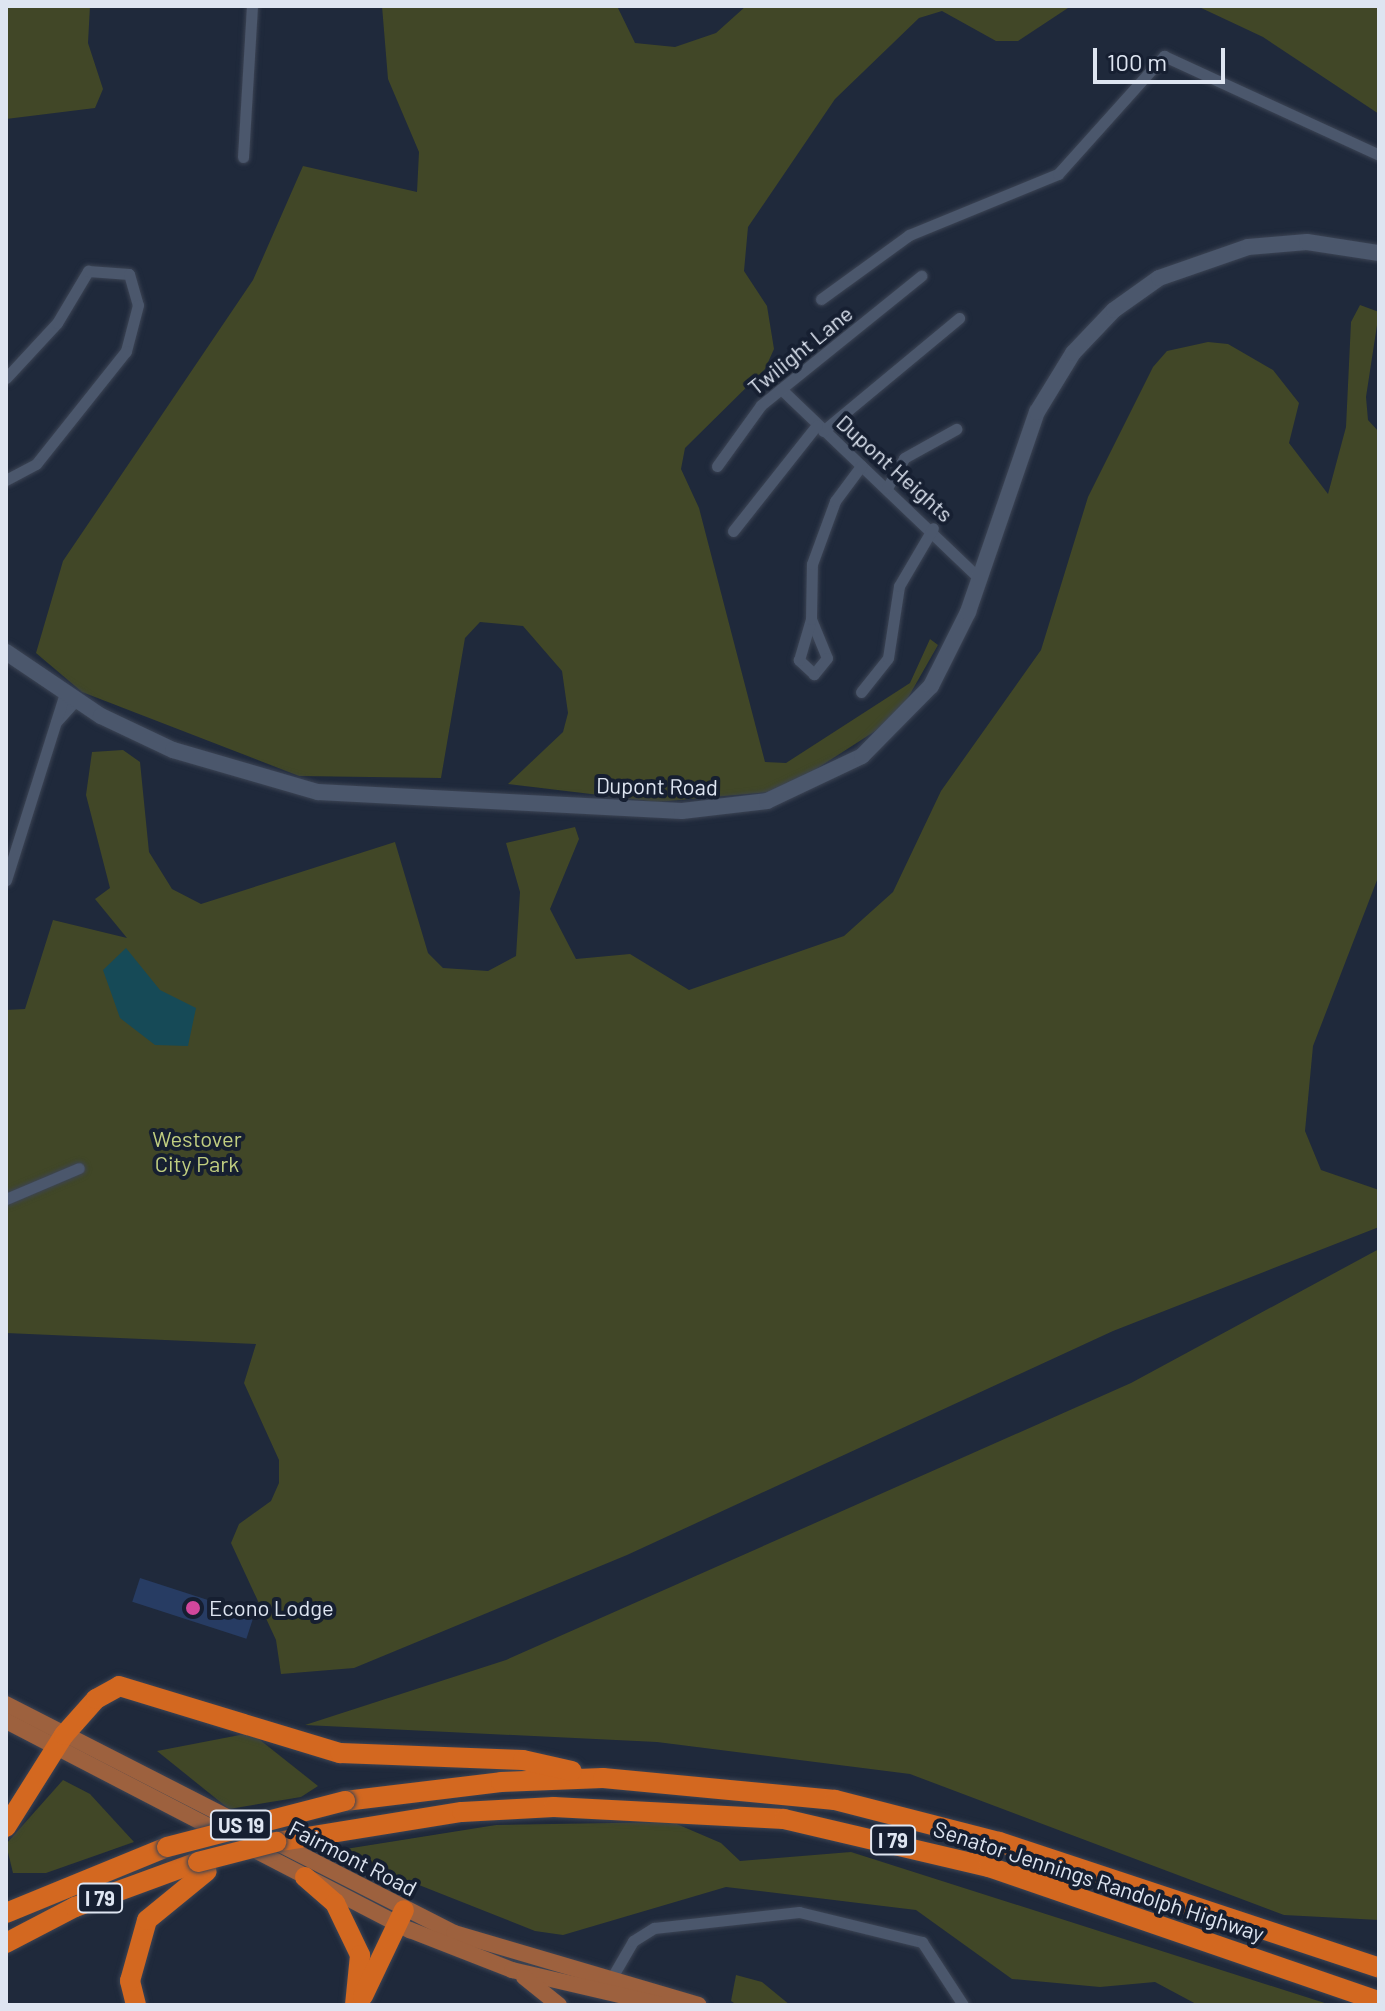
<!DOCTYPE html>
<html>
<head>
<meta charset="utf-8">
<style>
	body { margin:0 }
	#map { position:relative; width:1385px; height:2011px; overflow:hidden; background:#1f293b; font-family:Barlow,sans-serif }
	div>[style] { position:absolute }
	.green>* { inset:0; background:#414727 }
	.water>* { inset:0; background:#164a57 }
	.building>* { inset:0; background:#273c63; transform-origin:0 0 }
	.roads { filter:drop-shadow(0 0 2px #3c4454) drop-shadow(0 0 2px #3c4454) }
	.street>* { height:11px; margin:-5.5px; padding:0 5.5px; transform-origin:5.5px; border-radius:5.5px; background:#4b576c }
	.secondary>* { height:16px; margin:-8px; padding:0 8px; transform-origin:8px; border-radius:8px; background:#4b576c }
	.primary>* { height:16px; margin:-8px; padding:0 8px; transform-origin:8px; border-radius:8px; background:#9d613e }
	.highway>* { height:20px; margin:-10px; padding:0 10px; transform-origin:10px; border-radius:10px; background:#d36820 }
	.bridges { filter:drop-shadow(0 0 2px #3c4454) drop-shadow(0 0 2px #3c4454) }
	.highway-bridge>* { height:20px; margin:-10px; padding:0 10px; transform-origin:10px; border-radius:10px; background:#d36820 }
	.dots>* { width:22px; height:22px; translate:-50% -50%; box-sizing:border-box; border:4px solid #161f31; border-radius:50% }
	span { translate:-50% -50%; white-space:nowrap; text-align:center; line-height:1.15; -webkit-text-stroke:8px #161f31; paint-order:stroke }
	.shield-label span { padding:2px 6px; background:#161f31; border:2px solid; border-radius:6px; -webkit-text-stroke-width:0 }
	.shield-label { font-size:20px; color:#dee5f1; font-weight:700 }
	.street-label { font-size:22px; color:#dee5f1 }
	.park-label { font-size:22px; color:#c1ce80 }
	.poi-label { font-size:22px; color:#dee5f1 }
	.left { translate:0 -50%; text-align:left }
	.frame { position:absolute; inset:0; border:8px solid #dee5f1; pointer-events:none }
	.scale { position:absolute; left:1093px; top:48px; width:132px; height:36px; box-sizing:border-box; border:4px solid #dee5f1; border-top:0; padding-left:10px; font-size:24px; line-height:28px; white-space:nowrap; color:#dee5f1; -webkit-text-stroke:6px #161f31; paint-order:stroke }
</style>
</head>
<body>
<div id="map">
	<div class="green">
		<i style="clip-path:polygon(6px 6px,90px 6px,88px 43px,103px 89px,95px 108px,6px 119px)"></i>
		<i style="clip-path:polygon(382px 6px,617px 6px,635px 43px,675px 47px,716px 33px,746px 6px,1071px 6px,1018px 41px,996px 41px,942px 11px,919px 18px,835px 99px,748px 227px,744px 271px,767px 306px,774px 349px,765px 369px,685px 448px,681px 469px,699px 508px,765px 762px,786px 763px,910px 683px,930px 639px,938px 645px,897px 717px,782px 791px,657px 802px,508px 784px,563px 732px,568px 713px,562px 671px,523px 626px,480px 622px,465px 638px,441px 778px,299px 776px,82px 692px,36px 653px,63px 561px,253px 280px,303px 166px,417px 192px,419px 152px,388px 79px)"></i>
		<i style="clip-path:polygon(1197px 6px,1379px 6px,1379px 114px,1263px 37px)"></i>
		<i style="clip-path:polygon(1360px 305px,1379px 312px,1366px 397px,1368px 420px,1379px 432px,1379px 875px,1313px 1046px,1305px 1131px,1321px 1170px,1379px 1190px,1379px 1227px,1113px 1331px,627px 1555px,354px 1668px,281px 1674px,276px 1640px,231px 1543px,239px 1524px,271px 1501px,279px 1483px,279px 1460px,244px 1383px,256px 1344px,6px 1333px,6px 1010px,25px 1009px,53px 920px,127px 938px,95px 899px,110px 888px,86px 795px,92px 752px,123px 750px,140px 762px,149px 852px,172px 889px,201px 904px,395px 842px,428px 953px,443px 968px,488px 971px,516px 956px,520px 892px,506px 843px,575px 827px,579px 839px,550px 909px,576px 959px,630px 954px,689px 990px,844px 936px,893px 892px,941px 791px,1041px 650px,1088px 497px,1153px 367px,1167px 351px,1208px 342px,1228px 344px,1273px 370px,1299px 403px,1289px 443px,1328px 494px,1346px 427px,1351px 322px)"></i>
		<i style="clip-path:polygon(1379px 1249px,1379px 1920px,1284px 1915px,910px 1774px,657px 1742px,305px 1725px,506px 1660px,1131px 1383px)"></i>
		<i style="clip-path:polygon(245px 1734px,255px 1736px,318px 1786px,301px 1797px,229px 1809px,157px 1751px)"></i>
		<i style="clip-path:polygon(63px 1780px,90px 1794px,134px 1842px,46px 1873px,13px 1873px,6px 1844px)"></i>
		<i style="clip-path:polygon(672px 1822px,721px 1843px,740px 1861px,851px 1852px,1331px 2005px,1198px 2005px,1155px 1982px,1100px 1987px,1012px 1979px,916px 1910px,726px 1887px,563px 1935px,535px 1931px,333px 1851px,496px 1825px)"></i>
		<i style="clip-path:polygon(736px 1975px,762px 1982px,790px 2005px,737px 2005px,731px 2001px)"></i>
	</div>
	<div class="water">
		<i style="clip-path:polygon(126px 948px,160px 990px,196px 1008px,188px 1046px,155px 1045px,120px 1018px,103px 970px)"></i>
	</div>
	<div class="building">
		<i style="left:140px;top:1578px;width:120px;height:25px;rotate:18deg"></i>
	</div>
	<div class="roads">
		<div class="street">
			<i style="left:243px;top:157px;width:151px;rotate:-86.6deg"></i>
			<i style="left:821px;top:299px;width:109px;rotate:-36deg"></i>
			<i style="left:909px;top:235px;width:161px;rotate:-22.3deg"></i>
			<i style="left:1058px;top:174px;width:159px;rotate:-48.1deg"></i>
			<i style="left:1164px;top:56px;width:237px;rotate:24.7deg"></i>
			<i style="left:6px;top:378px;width:75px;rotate:-47.2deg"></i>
			<i style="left:57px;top:323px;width:61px;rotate:-59.2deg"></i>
			<i style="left:88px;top:271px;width:41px;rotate:4.2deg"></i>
			<i style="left:129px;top:274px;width:32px;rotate:74deg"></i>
			<i style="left:138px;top:305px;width:48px;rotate:104.6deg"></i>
			<i style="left:126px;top:351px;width:144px;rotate:128.5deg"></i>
			<i style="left:36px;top:464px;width:34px;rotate:152deg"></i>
			<i style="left:781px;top:389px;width:275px;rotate:43.7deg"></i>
			<i style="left:823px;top:431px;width:177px;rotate:-39.7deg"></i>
			<i style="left:717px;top:466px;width:75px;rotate:-54.2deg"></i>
			<i style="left:761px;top:405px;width:206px;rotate:-38.9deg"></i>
			<i style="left:887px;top:488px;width:34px;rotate:-60deg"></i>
			<i style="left:904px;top:458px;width:60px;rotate:-29.1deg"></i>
			<i style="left:733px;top:531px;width:135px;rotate:-51.6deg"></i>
			<i style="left:811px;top:619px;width:42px;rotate:67.7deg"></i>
			<i style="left:827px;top:658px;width:21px;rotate:129deg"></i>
			<i style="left:814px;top:674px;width:21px;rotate:-137deg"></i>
			<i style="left:799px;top:660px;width:43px;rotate:-73.7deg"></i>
			<i style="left:811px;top:619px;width:55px;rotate:-89deg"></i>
			<i style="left:812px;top:564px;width:67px;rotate:-69.9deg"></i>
			<i style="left:835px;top:501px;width:44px;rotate:-53.4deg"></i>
			<i style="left:861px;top:692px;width:43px;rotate:-51.5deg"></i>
			<i style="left:888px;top:658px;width:73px;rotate:-81.3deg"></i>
			<i style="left:899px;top:586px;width:67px;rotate:-59.6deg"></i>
			<i style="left:56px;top:722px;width:30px;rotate:-48deg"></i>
			<i style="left:6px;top:880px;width:196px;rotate:-72.5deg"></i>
			<i style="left:6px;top:1199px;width:79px;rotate:-23deg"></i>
			<i style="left:611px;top:1979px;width:44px;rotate:-59.9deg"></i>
			<i style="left:633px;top:1941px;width:25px;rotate:-32deg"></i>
			<i style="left:654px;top:1928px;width:146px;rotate:-6.3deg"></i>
			<i style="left:799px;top:1912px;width:127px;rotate:13.7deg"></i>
			<i style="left:922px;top:1942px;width:75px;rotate:56.9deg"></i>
		</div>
		<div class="secondary">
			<i style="left:6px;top:652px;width:115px;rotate:34deg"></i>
			<i style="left:101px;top:716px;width:80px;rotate:25.3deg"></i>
			<i style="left:173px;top:750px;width:151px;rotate:16.2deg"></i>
			<i style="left:318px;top:792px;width:364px;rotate:3deg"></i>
			<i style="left:682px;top:811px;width:86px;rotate:-6.7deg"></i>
			<i style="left:767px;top:801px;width:105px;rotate:-25.3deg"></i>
			<i style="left:862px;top:756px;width:98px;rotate:-45.4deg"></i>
			<i style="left:931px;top:686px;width:83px;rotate:-63.4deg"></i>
			<i style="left:968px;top:612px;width:212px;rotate:-71deg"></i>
			<i style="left:1037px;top:412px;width:69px;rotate:-58.6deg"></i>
			<i style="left:1073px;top:353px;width:59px;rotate:-46.4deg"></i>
			<i style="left:1114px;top:310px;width:55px;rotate:-35.4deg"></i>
			<i style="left:1159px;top:278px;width:94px;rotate:-19.2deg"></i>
			<i style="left:1248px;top:247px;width:59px;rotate:-4.8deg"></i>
			<i style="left:1307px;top:242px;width:73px;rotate:8.7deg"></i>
		</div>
		<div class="primary">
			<i style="left:6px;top:1704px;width:503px;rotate:27.07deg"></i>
			<i style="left:454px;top:1933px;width:255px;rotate:16.4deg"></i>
			<i style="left:6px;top:1721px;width:455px;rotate:27.4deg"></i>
			<i style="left:410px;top:1930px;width:110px;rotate:21.4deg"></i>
			<i style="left:512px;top:1970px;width:150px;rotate:13.1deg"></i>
			<i style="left:524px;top:1977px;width:45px;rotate:38.7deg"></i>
		</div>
		<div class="highway">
			<i style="left:345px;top:1801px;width:157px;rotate:-6.9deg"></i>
			<i style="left:501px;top:1782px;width:102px;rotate:-2.2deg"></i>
			<i style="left:603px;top:1778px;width:233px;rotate:5.4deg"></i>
			<i style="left:835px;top:1800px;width:169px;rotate:14.4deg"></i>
			<i style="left:999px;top:1842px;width:400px;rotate:18.3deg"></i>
			<i style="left:6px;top:1827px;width:109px;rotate:-57.8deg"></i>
			<i style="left:64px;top:1735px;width:48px;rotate:-48.4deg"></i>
			<i style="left:96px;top:1699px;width:26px;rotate:-29deg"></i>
			<i style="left:119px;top:1686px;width:231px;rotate:16.9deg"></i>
			<i style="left:340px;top:1753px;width:183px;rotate:2.2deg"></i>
			<i style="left:523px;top:1760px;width:50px;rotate:12.7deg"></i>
			<i style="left:276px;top:1842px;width:188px;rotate:-9.2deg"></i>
			<i style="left:462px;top:1812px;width:92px;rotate:-3.1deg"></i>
			<i style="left:554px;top:1807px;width:230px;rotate:3deg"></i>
			<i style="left:784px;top:1819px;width:211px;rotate:13.2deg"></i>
			<i style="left:989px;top:1867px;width:412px;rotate:19deg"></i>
			<i style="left:305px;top:1877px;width:40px;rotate:41deg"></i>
			<i style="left:335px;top:1903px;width:58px;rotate:64.3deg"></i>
			<i style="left:360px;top:1955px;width:50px;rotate:95.7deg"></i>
			<i style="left:6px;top:1913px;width:174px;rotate:-22.3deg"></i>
			<i style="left:6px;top:1943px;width:78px;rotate:-27.6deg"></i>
			<i style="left:75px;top:1907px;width:131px;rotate:-20.1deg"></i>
			<i style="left:363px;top:1996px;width:95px;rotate:-64.5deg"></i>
			<i style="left:136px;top:2005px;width:25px;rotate:-104deg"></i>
			<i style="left:130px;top:1981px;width:63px;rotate:-74.4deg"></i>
			<i style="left:147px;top:1920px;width:77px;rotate:-39.2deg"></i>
		</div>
	</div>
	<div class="bridges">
		<div class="highway-bridge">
			<i style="left:167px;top:1847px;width:184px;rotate:-14.5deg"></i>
			<i style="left:198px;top:1862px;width:81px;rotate:-14.4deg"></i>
		</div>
	</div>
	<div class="dots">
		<i style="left:193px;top:1608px;background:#d1479c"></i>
	</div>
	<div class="shield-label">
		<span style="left:241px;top:1825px">US 19</span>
		<span style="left:893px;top:1840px">I 79</span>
		<span style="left:100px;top:1898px">I 79</span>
	</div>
	<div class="street-label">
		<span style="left:800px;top:350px;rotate:-39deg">Twilight Lane</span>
		<span style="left:895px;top:468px;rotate:42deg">Dupont Heights</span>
		<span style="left:657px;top:786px;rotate:1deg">Dupont Road</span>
		<span style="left:353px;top:1858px;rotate:27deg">Fairmont Road</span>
		<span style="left:1099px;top:1881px;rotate:18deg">Senator Jennings Randolph Highway</span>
	</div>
	<div class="park-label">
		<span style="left:197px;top:1151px">Westover<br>City Park</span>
	</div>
	<div class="poi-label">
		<span class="left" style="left:209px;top:1608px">Econo Lodge</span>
	</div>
	<div class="frame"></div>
	<div class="scale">100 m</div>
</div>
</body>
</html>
